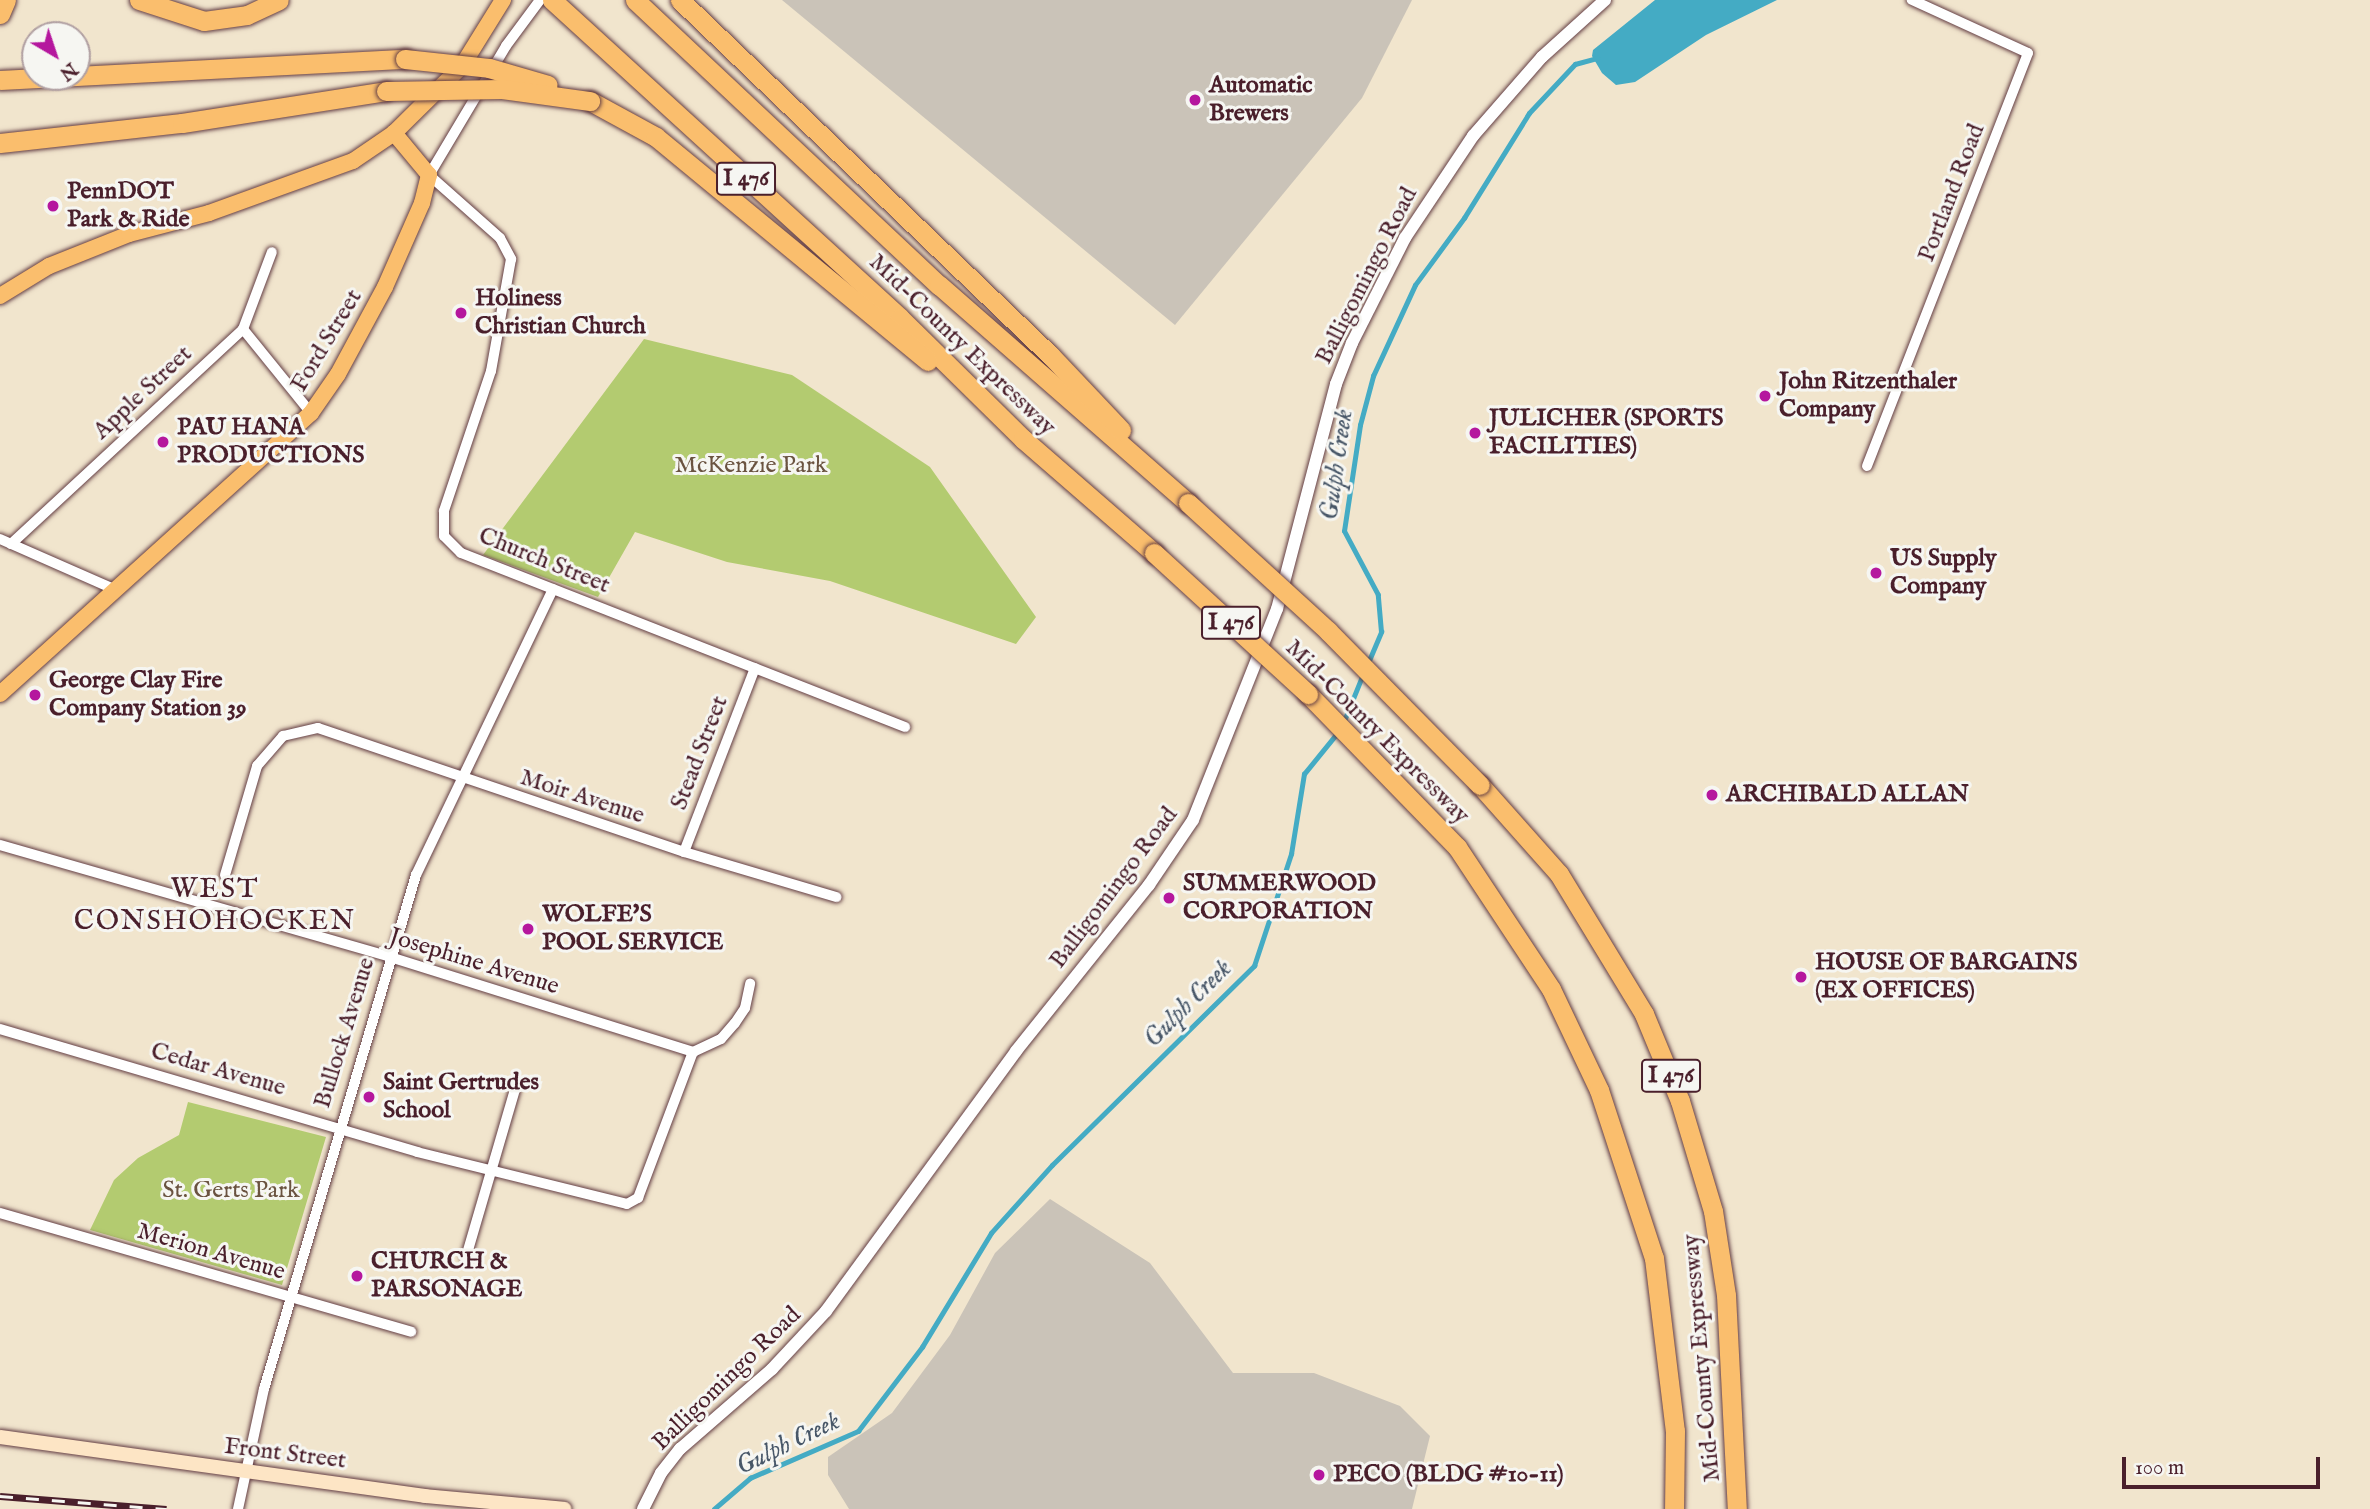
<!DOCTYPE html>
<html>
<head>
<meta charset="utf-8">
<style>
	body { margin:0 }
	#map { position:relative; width:2370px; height:1509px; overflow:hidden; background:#f1e5cd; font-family:"IM FELL English",serif }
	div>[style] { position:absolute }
	.industrial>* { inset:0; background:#cac3b8 }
	.green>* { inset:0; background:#b3cb70 }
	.water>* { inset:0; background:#44abc4 }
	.stream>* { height:4.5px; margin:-2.25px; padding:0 2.25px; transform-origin:2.25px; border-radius:2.25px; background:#44abc4 }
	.roads { filter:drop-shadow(0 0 2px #633d43) drop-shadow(0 0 2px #633d43) }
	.minor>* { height:10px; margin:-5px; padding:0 5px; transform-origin:5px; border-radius:5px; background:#fff }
	.tertiary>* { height:12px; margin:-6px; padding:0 6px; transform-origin:6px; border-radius:6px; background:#fff }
	.secondary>* { height:14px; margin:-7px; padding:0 7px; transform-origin:7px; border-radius:7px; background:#fde5c5 }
	.primary>* { height:16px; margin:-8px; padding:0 8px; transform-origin:8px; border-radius:8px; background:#fabe6d }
	.motorway>* { height:19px; margin:-9.5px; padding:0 9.5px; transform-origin:9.5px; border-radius:9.5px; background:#fabe6d }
	.rail>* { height:7px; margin-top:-3.5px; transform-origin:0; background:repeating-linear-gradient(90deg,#f6f6f2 0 13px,#4a1f2b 0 26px); box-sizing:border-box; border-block:2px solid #4a1f2b }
	.bridges { filter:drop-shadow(0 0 2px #633d43) drop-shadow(0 0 2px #633d43) }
	.motorway-bridge>* { height:19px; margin:-9.5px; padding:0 9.5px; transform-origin:9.5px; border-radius:9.5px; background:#fabe6d }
	.dots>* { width:19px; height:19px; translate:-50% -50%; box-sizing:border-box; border:4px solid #f6f6f2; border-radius:50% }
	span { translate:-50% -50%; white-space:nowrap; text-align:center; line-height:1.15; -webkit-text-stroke:6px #f6f6f2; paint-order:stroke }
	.shield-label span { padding:2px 5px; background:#f6f6f2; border:2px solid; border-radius:5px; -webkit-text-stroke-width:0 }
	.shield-label { font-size:23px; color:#4a1f2b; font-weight:700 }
	.poi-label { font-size:24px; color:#4a1f2b; font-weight:700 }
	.left { translate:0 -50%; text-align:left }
	.street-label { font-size:24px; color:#4a1f2b }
	.park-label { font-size:24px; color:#6a5340 }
	.water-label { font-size:26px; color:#485768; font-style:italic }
	.quarter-label { font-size:28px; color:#4a1f2b; letter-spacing:2px }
	.north { position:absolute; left:21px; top:21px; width:70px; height:70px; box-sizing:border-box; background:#f6f6f2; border:2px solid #b1a0a2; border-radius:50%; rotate:141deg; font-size:19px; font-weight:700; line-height:28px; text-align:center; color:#4a1f2b }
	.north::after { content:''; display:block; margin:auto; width:24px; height:32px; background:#b5179e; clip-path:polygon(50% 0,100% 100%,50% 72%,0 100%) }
	.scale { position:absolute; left:2122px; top:1457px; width:198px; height:32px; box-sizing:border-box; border:4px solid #4a1f2b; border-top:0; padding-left:9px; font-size:21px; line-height:24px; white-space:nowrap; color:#4a1f2b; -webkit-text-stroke:5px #f6f6f2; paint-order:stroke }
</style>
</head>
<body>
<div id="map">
	<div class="industrial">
		<i style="clip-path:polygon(782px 0,1412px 0,1362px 98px,1175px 325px)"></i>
		<i style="clip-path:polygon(1050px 1199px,1150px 1263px,1233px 1373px,1314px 1373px,1400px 1406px,1430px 1436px,1412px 1509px,849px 1509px,828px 1475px,828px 1457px,892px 1413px,950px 1335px,995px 1253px)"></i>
	</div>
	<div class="green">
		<i style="clip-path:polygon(644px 339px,792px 375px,930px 467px,1036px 617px,1016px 644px,830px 581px,727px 562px,635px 532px,598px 597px,483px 555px)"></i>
		<i style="clip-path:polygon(188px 1102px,326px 1137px,282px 1285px,90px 1230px,114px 1180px,138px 1158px,179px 1135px)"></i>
	</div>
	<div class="water">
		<i style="clip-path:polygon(1655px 0,1777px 0,1706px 35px,1635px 82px,1616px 85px,1602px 73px,1592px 56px,1593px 50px)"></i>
	</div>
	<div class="stream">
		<i style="left:1368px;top:663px;width:34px;rotate:-67deg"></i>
		<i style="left:1381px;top:632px;width:37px;rotate:-95deg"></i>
		<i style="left:1378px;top:595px;width:72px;rotate:-118deg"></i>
		<i style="left:1344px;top:531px;width:107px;rotate:-81.4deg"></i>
		<i style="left:1360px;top:425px;width:51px;rotate:-75.1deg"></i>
		<i style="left:1373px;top:376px;width:100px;rotate:-65.2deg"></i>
		<i style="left:1415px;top:285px;width:83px;rotate:-53.8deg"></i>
		<i style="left:1464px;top:218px;width:123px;rotate:-58.2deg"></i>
		<i style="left:1529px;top:113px;width:67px;rotate:-46.8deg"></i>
		<i style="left:1575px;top:64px;width:23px;rotate:-15deg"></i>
		<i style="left:1344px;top:721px;width:51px;rotate:-68deg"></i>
		<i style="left:714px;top:1509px;width:48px;rotate:-40.7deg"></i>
		<i style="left:750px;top:1478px;width:118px;rotate:-23.5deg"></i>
		<i style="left:858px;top:1431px;width:106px;rotate:-52.7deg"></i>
		<i style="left:922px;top:1347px;width:133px;rotate:-58.8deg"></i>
		<i style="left:991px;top:1233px;width:91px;rotate:-48.1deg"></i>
		<i style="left:1052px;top:1165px;width:284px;rotate:-44.6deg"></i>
		<i style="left:1254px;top:966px;width:118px;rotate:-71.7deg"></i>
		<i style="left:1291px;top:854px;width:81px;rotate:-80.8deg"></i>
		<i style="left:1304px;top:774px;width:54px;rotate:-51deg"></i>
	</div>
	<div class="roads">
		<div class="minor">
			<i style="left:540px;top:0;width:57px;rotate:126.5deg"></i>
			<i style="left:506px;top:46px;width:150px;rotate:120.8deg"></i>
			<i style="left:429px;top:175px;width:95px;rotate:41.6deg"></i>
			<i style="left:500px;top:238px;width:24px;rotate:62deg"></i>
			<i style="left:511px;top:259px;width:114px;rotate:100.1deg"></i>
			<i style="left:491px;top:371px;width:148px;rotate:108.6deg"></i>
			<i style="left:444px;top:511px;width:25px;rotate:90deg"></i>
			<i style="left:444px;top:536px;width:24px;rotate:45deg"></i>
			<i style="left:461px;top:553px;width:477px;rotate:21.4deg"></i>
			<i style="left:243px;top:329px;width:108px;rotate:51deg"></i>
			<i style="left:1867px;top:466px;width:443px;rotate:-68.7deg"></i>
			<i style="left:2028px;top:53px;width:128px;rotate:-155.4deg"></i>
			<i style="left:0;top:539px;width:127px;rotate:23.7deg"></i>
			<i style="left:11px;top:544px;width:316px;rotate:-42.8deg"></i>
			<i style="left:243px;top:329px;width:82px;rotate:-69.4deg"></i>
			<i style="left:0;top:845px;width:406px;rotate:16deg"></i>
			<i style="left:390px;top:957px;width:318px;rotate:17.4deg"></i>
			<i style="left:684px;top:852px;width:197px;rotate:-68.9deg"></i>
			<i style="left:225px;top:875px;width:114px;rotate:-73.6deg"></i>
			<i style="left:257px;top:766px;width:40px;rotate:-49deg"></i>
			<i style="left:283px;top:736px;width:36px;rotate:-13deg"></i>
			<i style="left:318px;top:728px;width:386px;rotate:18.7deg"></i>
			<i style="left:684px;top:852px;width:159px;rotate:16.5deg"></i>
			<i style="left:0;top:1029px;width:435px;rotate:16.4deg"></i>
			<i style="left:417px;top:1152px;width:216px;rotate:13.9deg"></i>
			<i style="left:627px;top:1204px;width:13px;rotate:-29deg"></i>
			<i style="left:638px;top:1198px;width:156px;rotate:-69.4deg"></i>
			<i style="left:693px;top:1052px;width:31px;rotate:-25deg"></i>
			<i style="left:721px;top:1039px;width:21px;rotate:-49deg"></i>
			<i style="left:735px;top:1023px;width:18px;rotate:-56deg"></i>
			<i style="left:745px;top:1008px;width:25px;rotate:-78deg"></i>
			<i style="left:0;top:1213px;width:428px;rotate:16.1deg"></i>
			<i style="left:466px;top:1257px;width:175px;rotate:-73.7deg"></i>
			<i style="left:238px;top:1509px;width:123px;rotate:-77.8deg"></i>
			<i style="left:264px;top:1389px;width:536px;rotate:-73.53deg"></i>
			<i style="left:416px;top:875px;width:317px;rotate:-64.4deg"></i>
		</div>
		<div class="tertiary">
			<i style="left:643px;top:1509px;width:40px;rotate:-63.4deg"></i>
			<i style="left:661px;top:1473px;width:31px;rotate:-52deg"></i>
			<i style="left:680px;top:1449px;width:122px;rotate:-41deg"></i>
			<i style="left:772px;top:1369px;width:79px;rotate:-47deg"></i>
			<i style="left:826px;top:1311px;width:322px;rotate:-53.8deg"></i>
			<i style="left:1016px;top:1051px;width:213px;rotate:-51.3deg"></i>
			<i style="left:1149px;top:885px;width:78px;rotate:-55.9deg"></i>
			<i style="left:1193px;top:820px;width:227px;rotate:-68.3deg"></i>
			<i style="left:1277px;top:609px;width:233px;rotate:-75.3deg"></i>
			<i style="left:1336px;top:384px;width:44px;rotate:-68.7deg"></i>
			<i style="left:1352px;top:343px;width:118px;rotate:-63.2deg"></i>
			<i style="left:1405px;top:238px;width:123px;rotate:-56.3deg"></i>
			<i style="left:1473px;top:136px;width:105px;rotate:-48.9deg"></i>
			<i style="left:1542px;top:57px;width:85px;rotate:-42.1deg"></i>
		</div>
		<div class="secondary">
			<i style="left:0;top:1437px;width:429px;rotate:7.9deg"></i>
			<i style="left:425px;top:1496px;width:140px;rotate:5.3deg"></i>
		</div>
		<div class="primary">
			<i style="left:0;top:296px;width:57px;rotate:-31.5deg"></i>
			<i style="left:49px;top:266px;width:86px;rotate:-21.8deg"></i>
			<i style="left:129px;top:234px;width:83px;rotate:-14.7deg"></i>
			<i style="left:209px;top:213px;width:153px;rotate:-19.9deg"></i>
			<i style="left:353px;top:161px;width:50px;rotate:-34.3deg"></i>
			<i style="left:394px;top:133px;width:95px;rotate:-44.6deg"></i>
			<i style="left:462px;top:66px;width:78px;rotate:-58.2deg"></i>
			<i style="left:0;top:694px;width:419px;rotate:-42.1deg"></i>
			<i style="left:311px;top:413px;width:47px;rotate:-55.3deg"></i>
			<i style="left:338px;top:374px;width:99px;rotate:-61.6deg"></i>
			<i style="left:385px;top:287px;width:92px;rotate:-66.2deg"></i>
			<i style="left:422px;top:203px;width:29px;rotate:-76deg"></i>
			<i style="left:429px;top:175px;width:55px;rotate:-129.8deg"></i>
		</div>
		<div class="motorway">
			<i style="left:139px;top:0;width:68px;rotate:17.9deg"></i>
			<i style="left:204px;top:21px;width:43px;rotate:-7.9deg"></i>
			<i style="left:247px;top:15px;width:35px;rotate:-25deg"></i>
			<i style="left:552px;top:0;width:471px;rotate:42.4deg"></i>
			<i style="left:900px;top:318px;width:173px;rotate:44.5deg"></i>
			<i style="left:1023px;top:439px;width:174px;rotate:41deg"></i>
			<i style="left:635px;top:0;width:417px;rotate:43.2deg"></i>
			<i style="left:939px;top:285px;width:331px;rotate:41.2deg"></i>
			<i style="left:680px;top:0;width:514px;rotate:43.82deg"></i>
			<i style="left:1051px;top:356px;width:102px;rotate:46.6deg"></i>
			<i style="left:0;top:14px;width:15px;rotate:-67deg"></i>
			<i style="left:0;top:80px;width:406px;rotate:-3deg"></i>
			<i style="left:590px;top:101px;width:75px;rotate:28.6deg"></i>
			<i style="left:656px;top:137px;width:352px;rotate:39.5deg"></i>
			<i style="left:0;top:143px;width:183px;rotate:-6.3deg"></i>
			<i style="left:182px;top:123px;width:206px;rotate:-8.9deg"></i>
			<i style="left:1308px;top:694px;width:214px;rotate:45.8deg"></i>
			<i style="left:1457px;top:847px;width:170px;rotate:56.5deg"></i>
			<i style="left:1551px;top:989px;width:112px;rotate:64.6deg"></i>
			<i style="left:1599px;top:1090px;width:177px;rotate:71.9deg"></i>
			<i style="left:1654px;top:1258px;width:174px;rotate:83.1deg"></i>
			<i style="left:1675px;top:1431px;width:78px;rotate:90.7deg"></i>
			<i style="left:1480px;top:785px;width:119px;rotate:48.4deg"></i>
			<i style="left:1559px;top:874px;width:164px;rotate:58.7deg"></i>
			<i style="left:1644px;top:1014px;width:94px;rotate:67.5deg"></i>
			<i style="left:1680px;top:1101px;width:115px;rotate:73.3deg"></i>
			<i style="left:1713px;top:1211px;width:85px;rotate:81.2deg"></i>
			<i style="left:1726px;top:1295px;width:214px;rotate:87.1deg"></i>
		</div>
	</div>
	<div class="rail">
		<i style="left:0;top:1496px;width:167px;rotate:4.5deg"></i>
	</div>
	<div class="bridges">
		<div class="motorway-bridge">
			<i style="left:405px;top:59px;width:84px;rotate:6.1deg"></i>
			<i style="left:489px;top:68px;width:61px;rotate:16.1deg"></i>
			<i style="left:386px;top:91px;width:116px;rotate:-1deg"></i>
			<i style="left:502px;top:89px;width:89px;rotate:7.8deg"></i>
			<i style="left:1188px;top:503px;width:190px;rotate:42.4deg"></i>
			<i style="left:1328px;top:631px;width:216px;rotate:45.4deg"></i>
			<i style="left:1154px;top:553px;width:209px;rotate:42.5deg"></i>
		</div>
	</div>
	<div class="dots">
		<i style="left:1195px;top:100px;background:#b5179e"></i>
		<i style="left:53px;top:206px;background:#b5179e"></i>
		<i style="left:461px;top:313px;background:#b5179e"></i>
		<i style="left:1765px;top:396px;background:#b5179e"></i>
		<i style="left:1475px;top:433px;background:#b5179e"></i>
		<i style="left:163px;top:442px;background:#b5179e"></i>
		<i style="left:1876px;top:573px;background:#b5179e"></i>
		<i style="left:35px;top:695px;background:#b5179e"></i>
		<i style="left:1712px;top:795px;background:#b5179e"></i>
		<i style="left:1169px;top:898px;background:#b5179e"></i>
		<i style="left:528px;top:929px;background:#b5179e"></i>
		<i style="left:1801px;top:977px;background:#b5179e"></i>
		<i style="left:369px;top:1097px;background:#b5179e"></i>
		<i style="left:357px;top:1276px;background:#b5179e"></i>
		<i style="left:1319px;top:1475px;background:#b5179e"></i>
	</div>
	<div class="shield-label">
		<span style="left:746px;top:179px">I 476</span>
		<span style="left:1231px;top:623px">I 476</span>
		<span style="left:1671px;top:1076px">I 476</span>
	</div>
	<div class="poi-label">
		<span class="left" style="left:1209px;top:100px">Automatic<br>Brewers</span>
		<span class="left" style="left:67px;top:206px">PennDOT<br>Park &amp; Ride</span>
		<span class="left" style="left:475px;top:313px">Holiness<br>Christian Church</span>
		<span class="left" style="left:1779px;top:396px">John Ritzenthaler<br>Company</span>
		<span class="left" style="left:1489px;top:433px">JULICHER (SPORTS<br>FACILITIES)</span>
		<span class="left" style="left:177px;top:442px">PAU HANA<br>PRODUCTIONS</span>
		<span class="left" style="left:1890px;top:573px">US Supply<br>Company</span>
		<span class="left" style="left:49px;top:695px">George Clay Fire<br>Company Station 39</span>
		<span class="left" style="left:1726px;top:795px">ARCHIBALD ALLAN</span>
		<span class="left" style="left:1183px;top:898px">SUMMERWOOD<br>CORPORATION</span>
		<span class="left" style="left:542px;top:929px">WOLFE'S<br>POOL SERVICE</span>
		<span class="left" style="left:1815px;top:977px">HOUSE OF BARGAINS<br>(EX OFFICES)</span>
		<span class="left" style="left:383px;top:1097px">Saint Gertrudes<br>School</span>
		<span class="left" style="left:371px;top:1276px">CHURCH &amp;<br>PARSONAGE</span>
		<span class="left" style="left:1333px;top:1475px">PECO (BLDG #10-11)</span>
	</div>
	<div class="street-label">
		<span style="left:1952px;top:193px;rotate:-69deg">Portland Road</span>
		<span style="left:1367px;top:276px;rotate:-63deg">Balligomingo Road</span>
		<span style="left:327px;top:341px;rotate:-59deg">Ford Street</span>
		<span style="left:962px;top:345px;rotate:44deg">Mid-County Expressway</span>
		<span style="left:143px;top:393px;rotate:-43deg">Apple Street</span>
		<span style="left:544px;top:561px;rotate:22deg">Church Street</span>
		<span style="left:1377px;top:732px;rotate:45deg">Mid-County Expressway</span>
		<span style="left:700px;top:753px;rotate:-69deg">Stead Street</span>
		<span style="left:582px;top:797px;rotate:18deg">Moir Avenue</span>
		<span style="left:1114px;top:888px;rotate:-53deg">Balligomingo Road</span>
		<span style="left:474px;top:962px;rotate:17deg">Josephine Avenue</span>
		<span style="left:345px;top:1033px;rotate:-73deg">Bullock Avenue</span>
		<span style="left:218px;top:1070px;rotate:16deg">Cedar Avenue</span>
		<span style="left:211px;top:1252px;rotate:16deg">Merion Avenue</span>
		<span style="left:1702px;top:1358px;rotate:-95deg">Mid-County Expressway</span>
		<span style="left:727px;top:1379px;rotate:-44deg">Balligomingo Road</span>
		<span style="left:285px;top:1454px;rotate:7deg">Front Street</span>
	</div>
	<div class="park-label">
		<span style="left:751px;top:466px">McKenzie Park</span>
		<span style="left:231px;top:1191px">St. Gerts Park</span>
	</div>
	<div class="water-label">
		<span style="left:1337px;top:465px;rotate:-82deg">Gulph Creek</span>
		<span style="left:1188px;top:1004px;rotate:-45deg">Gulph Creek</span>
		<span style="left:788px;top:1444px;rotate:-26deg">Gulph Creek</span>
	</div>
	<div class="quarter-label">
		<span style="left:215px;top:906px">WEST<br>CONSHOHOCKEN</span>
	</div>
	<div class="north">N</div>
	<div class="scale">100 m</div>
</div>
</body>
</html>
